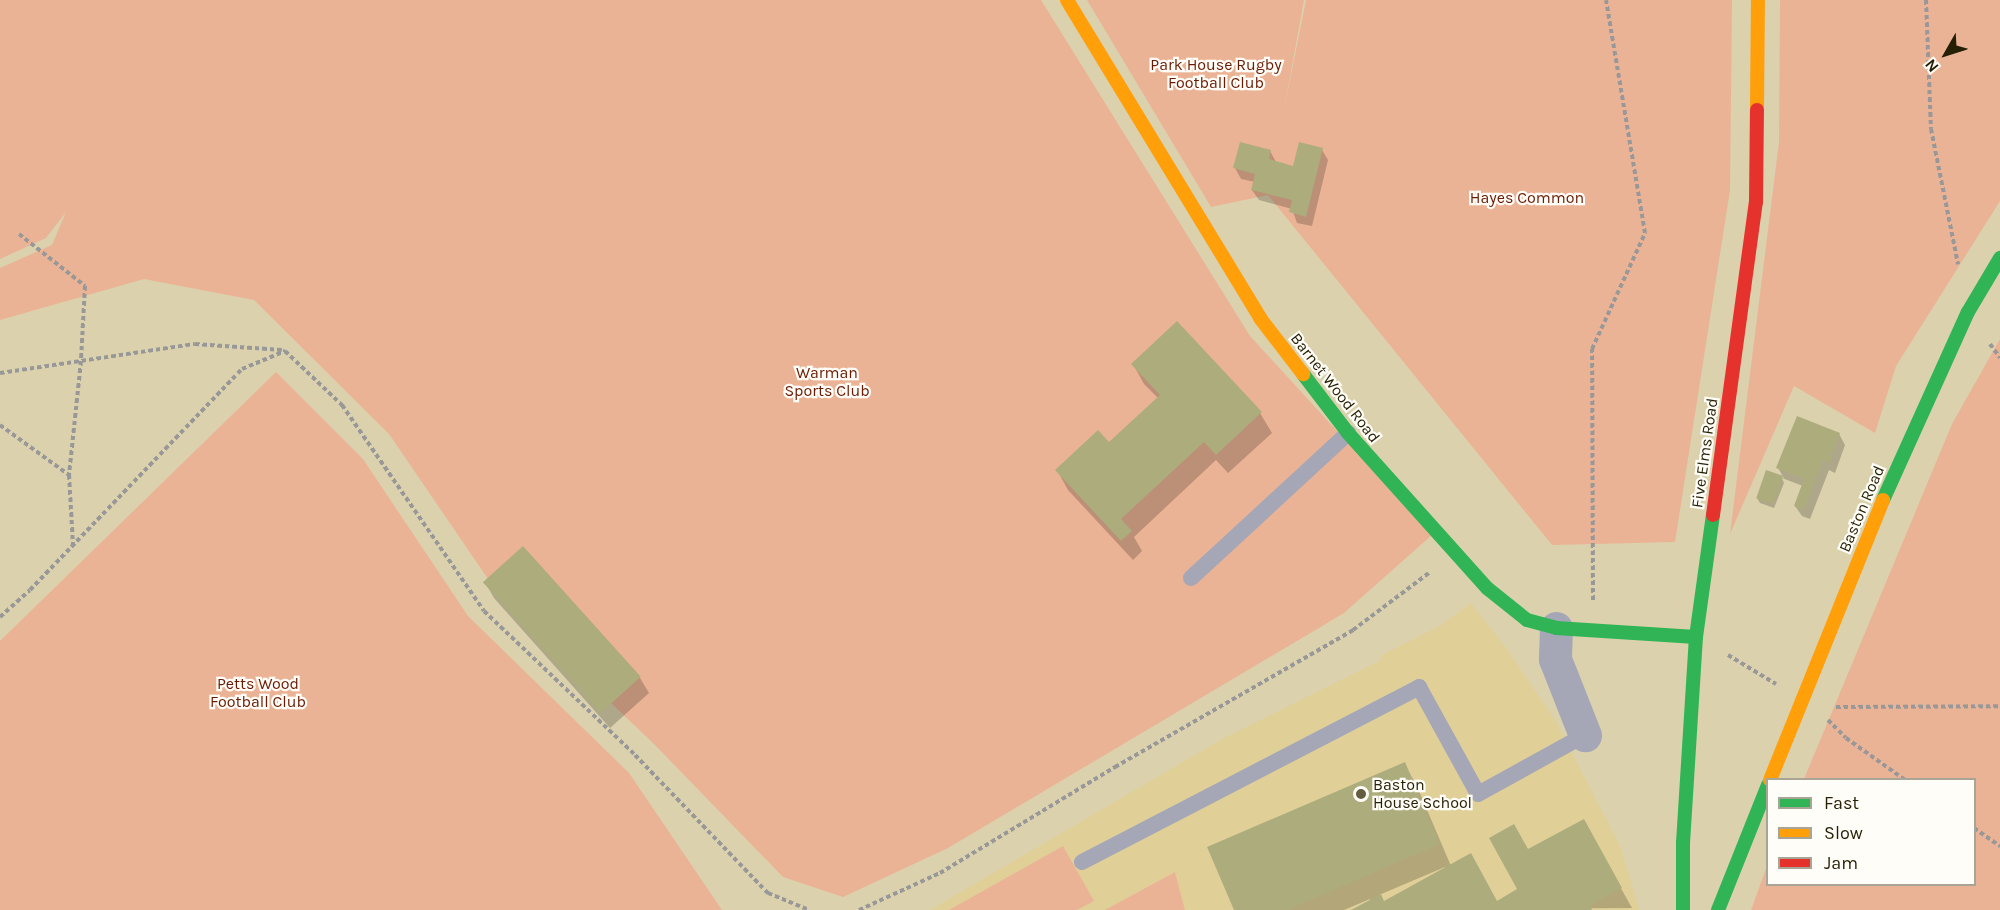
<!DOCTYPE html>
<html>
<head>
<meta charset="utf-8">
<style>
	body { margin:0 }
	#map { position:relative; width:2000px; height:910px; overflow:hidden; background:#dbd1ad; font-family:Karla,sans-serif }
	div>[style] { position:absolute }
	.built>* { inset:0; background:#e0d098 }
	.green>* { inset:0; background:#ebb395 }
	.shadow>* { inset:0; background:#0003 }
	.building>* { inset:0; background:#adac7d; transform-origin:0 0 }
	.path>* { height:4px; margin-top:-2px; transform-origin:0; background:repeating-linear-gradient(90deg,#999899 0 4.5px,transparent 0 7.5px) }
	.lane>* { height:16px; margin:-8px; padding:0 8px; transform-origin:8px; border-radius:8px; background:#a5a7b6 }
	.street>* { height:33px; margin:-16.5px; padding:0 16.5px; transform-origin:16.5px; border-radius:16.5px; background:#a5a7b6 }
	.fast>* { height:14px; margin:-7px; padding:0 7px; transform-origin:7px; border-radius:7px; background:#30b455 }
	.slow>* { height:14px; margin:-7px; padding:0 7px; transform-origin:7px; border-radius:7px; background:#ff9f0a }
	.jam>* { height:14px; margin:-7px; padding:0 7px; transform-origin:7px; border-radius:7px; background:#e5322d }
	.dots>* { width:16px; height:16px; translate:-50% -50%; box-sizing:border-box; border:3px solid #fffdf7; border-radius:50% }
	span { translate:-50% -50%; white-space:nowrap; text-align:center; line-height:1.15; -webkit-text-stroke:4.5px #fffdf7; paint-order:stroke }
	.park-label { font-size:16px; color:#6b1b04 }
	.street-label { font-size:16px; color:#251f04 }
	.poi-label { font-size:16px; color:#251f04 }
	.left { translate:0 -50%; text-align:left }
	.legend { position:absolute; left:1766px; top:778px; width:210px; height:108px; box-sizing:border-box; background:#fffdf7; border:2px solid #a8a496; margin:0; padding:8px 10px; list-style:none; font-size:18px; color:#251f04 }
	.legend li { display:flex; align-items:center; gap:12px; height:30px }
	.legend b { width:30px; border:2px solid #a8a496 }
	.north { position:absolute; left:1916px; top:24px; width:60px; height:60px; -webkit-text-stroke:4px #fffdf7; paint-order:stroke; rotate:231deg; font-size:16px; font-weight:700; line-height:24px; text-align:center; color:#251f04 }
	.north::after { content:''; display:block; margin:auto; width:21px; height:27px; background:#251f04; clip-path:polygon(50% 0,100% 100%,50% 72%,0 100%) }
</style>
</head>
<body>
<div id="map">
	<div class="built">
		<i style="clip-path:polygon(1471px 603px,1509px 652px,1555px 720px,1621px 848px,1639px 910px,930px 910px,1222px 739px,1381px 660px,1382px 655px,1441px 625px)"></i>
	</div>
	<div class="green">
		<i style="clip-path:polygon(0 0,1041px 0,1250px 336px,1432px 535px,1344px 613px,948px 848px,843px 897px,783px 877px,654px 744px,501px 598px,389px 434px,254px 300px,144px 279px,0 320px,0 268px,52px 245px,66px 212px,46px 238px,0 259px)"></i>
		<i style="clip-path:polygon(1087px 0,1304px 0,1284px 110px,1306px 0,1732px 0,1730px 190px,1675px 542px,1552px 545px,1268px 195px,1211px 207px)"></i>
		<i style="clip-path:polygon(1780px 0,2000px 0,2000px 201px,1896px 366px,1875px 433px,1794px 386px,1730px 534px,1779px 142px)"></i>
		<i style="clip-path:polygon(2000px 339px,2000px 910px,1751px 910px,1767px 866px,1768px 884px,1974px 884px,1974px 780px,1804px 779px,1952px 424px)"></i>
		<i style="clip-path:polygon(276px 372px,363px 459px,468px 616px,629px 773px,722px 910px,0 910px,0 641px)"></i>
		<i style="clip-path:polygon(1063px 846px,1094px 901px,1077px 910px,949px 910px)"></i>
		<i style="clip-path:polygon(1175px 872px,1185px 910px,1105px 910px)"></i>
	</div>
	<div class="shadow">
		<i style="clip-path:polygon(1322px 150px,1328px 160px,1312px 226px,1297px 223px,1292px 209px,1259px 200px,1252px 190px,1255px 182px,1241px 179px,1235px 168px,1270px 151px,1276px 162px,1294px 167px)"></i>
		<i style="clip-path:polygon(1133px 364px,1260px 413px,1272px 433px,1228px 473px,1216px 460px,1134px 537px,1142px 551px,1133px 560px,1068px 490px,1057px 470px,1109px 444px,1158px 398px,1144px 384px)"></i>
		<i style="clip-path:polygon(1839px 434px,1845px 445px,1835px 473px,1829px 470px,1810px 519px,1802px 516px,1795px 506px,1803px 486px,1782px 478px,1784px 483px,1774px 508px,1760px 503px,1757px 498px,1767px 472px,1784px 478px,1778px 468px)"></i>
		<i style="clip-path:polygon(485px 582px,640px 678px,649px 693px,610px 728px,494px 598px)"></i>
		<i style="clip-path:polygon(evenodd,1404px 764px,1416px 784px,1451px 866px,1497px 902px,1520px 890px,1527px 851px,1594px 840px,1632px 908px,1354px 910px,1371px 901px,1370px 899px,1344px 910px,1235px 910px,1404px 764px,1445px 867px,1446px 869px,1384px 903px,1379px 895px,1445px 867px)"></i>
	</div>
	<div class="building">
		<i style="clip-path:polygon(1240px 142px,1271px 150px,1269px 159px,1293px 166px,1299px 142px,1323px 148px,1306px 217px,1289px 212px,1292px 200px,1251px 190px,1255px 174px,1233px 168px)"></i>
		<i style="clip-path:polygon(1177px 321px,1262px 412px,1216px 455px,1204px 442px,1121px 519px,1132px 531px,1121px 541px,1055px 470px,1098px 430px,1109px 442px,1160px 395px,1131px 364px)"></i>
		<i style="clip-path:polygon(1797px 416px,1840px 433px,1829px 463px,1823px 460px,1804px 510px,1794px 506px,1804px 479px,1776px 468px)"></i>
		<i style="left:1766px;top:470px;width:18px;height:30px;rotate:19deg"></i>
		<i style="left:523px;top:546px;width:176px;height:54px;rotate:48deg"></i>
		<i style="clip-path:polygon(1405px 762px,1440px 844px,1287px 910px,1234px 910px,1207px 847px)"></i>
		<i style="clip-path:polygon(1584px 819px,1622px 888px,1590px 905px,1592px 910px,1351px 910px,1381px 894px,1384px 901px,1471px 853px,1497px 901px,1517px 889px,1489px 838px,1514px 824px,1528px 849px)"></i>
	</div>
	<div class="path">
		<i style="left:1926px;top:0;width:129px;rotate:87.8deg"></i>
		<i style="left:1931px;top:129px;width:138px;rotate:78.7deg"></i>
		<i style="left:19px;top:234px;width:84px;rotate:38.2deg"></i>
		<i style="left:85px;top:286px;width:75px;rotate:93.1deg"></i>
		<i style="left:81px;top:361px;width:115px;rotate:96deg"></i>
		<i style="left:1990px;top:344px;width:17px;rotate:54deg"></i>
		<i style="left:0;top:373px;width:197px;rotate:-8.5deg"></i>
		<i style="left:195px;top:344px;width:87px;rotate:3.9deg"></i>
		<i style="left:0;top:425px;width:85px;rotate:35.9deg"></i>
		<i style="left:69px;top:475px;width:70px;rotate:86.7deg"></i>
		<i style="left:1593px;top:600px;width:251px;rotate:-90.2deg"></i>
		<i style="left:1592px;top:349px;width:128px;rotate:-65.4deg"></i>
		<i style="left:1645px;top:233px;width:236px;rotate:-99.5deg"></i>
		<i style="left:0;top:617px;width:40px;rotate:-42deg"></i>
		<i style="left:30px;top:590px;width:306px;rotate:-46.2deg"></i>
		<i style="left:242px;top:369px;width:47px;rotate:-22.7deg"></i>
		<i style="left:285px;top:351px;width:79px;rotate:43.5deg"></i>
		<i style="left:342px;top:405px;width:250px;rotate:55.4deg"></i>
		<i style="left:484px;top:611px;width:209px;rotate:43.6deg"></i>
		<i style="left:635px;top:755px;width:192px;rotate:46.1deg"></i>
		<i style="left:768px;top:893px;width:44px;rotate:22.5deg"></i>
		<i style="left:1728px;top:655px;width:56px;rotate:31.1deg"></i>
		<i style="left:1836px;top:707px;width:164px;rotate:-0.3deg"></i>
		<i style="left:1828px;top:720px;width:25px;rotate:45deg"></i>
		<i style="left:1846px;top:738px;width:72px;rotate:35.4deg"></i>
		<i style="left:1974px;top:828px;width:32px;rotate:35deg"></i>
		<i style="left:859px;top:910px;width:89px;rotate:-24.6deg"></i>
		<i style="left:940px;top:873px;width:205px;rotate:-31.2deg"></i>
		<i style="left:1115px;top:767px;width:275px;rotate:-29.9deg"></i>
		<i style="left:1353px;top:630px;width:95px;rotate:-36.9deg"></i>
	</div>
	<div class="lane">
		<i style="left:1191px;top:578px;width:214px;rotate:-42.7deg"></i>
		<i style="left:1082px;top:862px;width:380px;rotate:-27.4deg"></i>
		<i style="left:1419px;top:687px;width:122px;rotate:61.1deg"></i>
		<i style="left:1478px;top:794px;width:122px;rotate:-28.9deg"></i>
	</div>
	<div class="street">
		<i style="left:1556px;top:628px;width:31px;rotate:92deg"></i>
		<i style="left:1555px;top:659px;width:82px;rotate:68.5deg"></i>
	</div>
	<div class="fast">
		<i style="left:1303px;top:374px;width:74px;rotate:52.7deg"></i>
		<i style="left:1348px;top:433px;width:208px;rotate:48.1deg"></i>
		<i style="left:1487px;top:588px;width:51px;rotate:38.7deg"></i>
		<i style="left:1527px;top:620px;width:30px;rotate:15deg"></i>
		<i style="left:1556px;top:628px;width:140px;rotate:3.7deg"></i>
		<i style="left:1883px;top:500px;width:206px;rotate:-65.7deg"></i>
		<i style="left:1968px;top:312px;width:63px;rotate:-59.3deg"></i>
		<i style="left:1683px;top:910px;width:67px;rotate:-90deg"></i>
		<i style="left:1683px;top:843px;width:206px;rotate:-86.4deg"></i>
		<i style="left:1696px;top:637px;width:123px;rotate:-82.1deg"></i>
		<i style="left:1718px;top:910px;width:135px;rotate:-68.2deg"></i>
	</div>
	<div class="slow">
		<i style="left:1067px;top:0;width:372px;rotate:58.7deg"></i>
		<i style="left:1260px;top:318px;width:71px;rotate:52.5deg"></i>
		<i style="left:1757px;top:110px;width:110px;rotate:-89.5deg"></i>
		<i style="left:1770px;top:780px;width:302px;rotate:-68deg"></i>
	</div>
	<div class="jam">
		<i style="left:1713px;top:515px;width:316px;rotate:-82.2deg"></i>
		<i style="left:1756px;top:202px;width:92px;rotate:-89.4deg"></i>
	</div>
	<div class="dots">
		<i style="left:1361px;top:794px;background:#655d3f"></i>
	</div>
	<div class="park-label">
		<span style="left:1216px;top:74px">Park House Rugby<br>Football Club</span>
		<span style="left:1527px;top:198px">Hayes Common</span>
		<span style="left:827px;top:382px">Warman<br>Sports Club</span>
		<span style="left:258px;top:693px">Petts Wood<br>Football Club</span>
	</div>
	<div class="street-label">
		<span style="left:1335px;top:388px;rotate:52deg">Barnet Wood Road</span>
		<span style="left:1705px;top:453px;rotate:-82deg">Five Elms Road</span>
		<span style="left:1862px;top:509px;rotate:-67deg">Baston Road</span>
	</div>
	<div class="poi-label">
		<span class="left" style="left:1373px;top:794px">Baston<br>House School</span>
	</div>
	<ul class="legend">
	<li><b style="height:8px;background:#30b455"></b>Fast</li>
	<li><b style="height:8px;background:#ff9f0a"></b>Slow</li>
	<li><b style="height:8px;background:#e5322d"></b>Jam</li>
	</ul>
	<div class="north">N</div>
</div>
</body>
</html>
